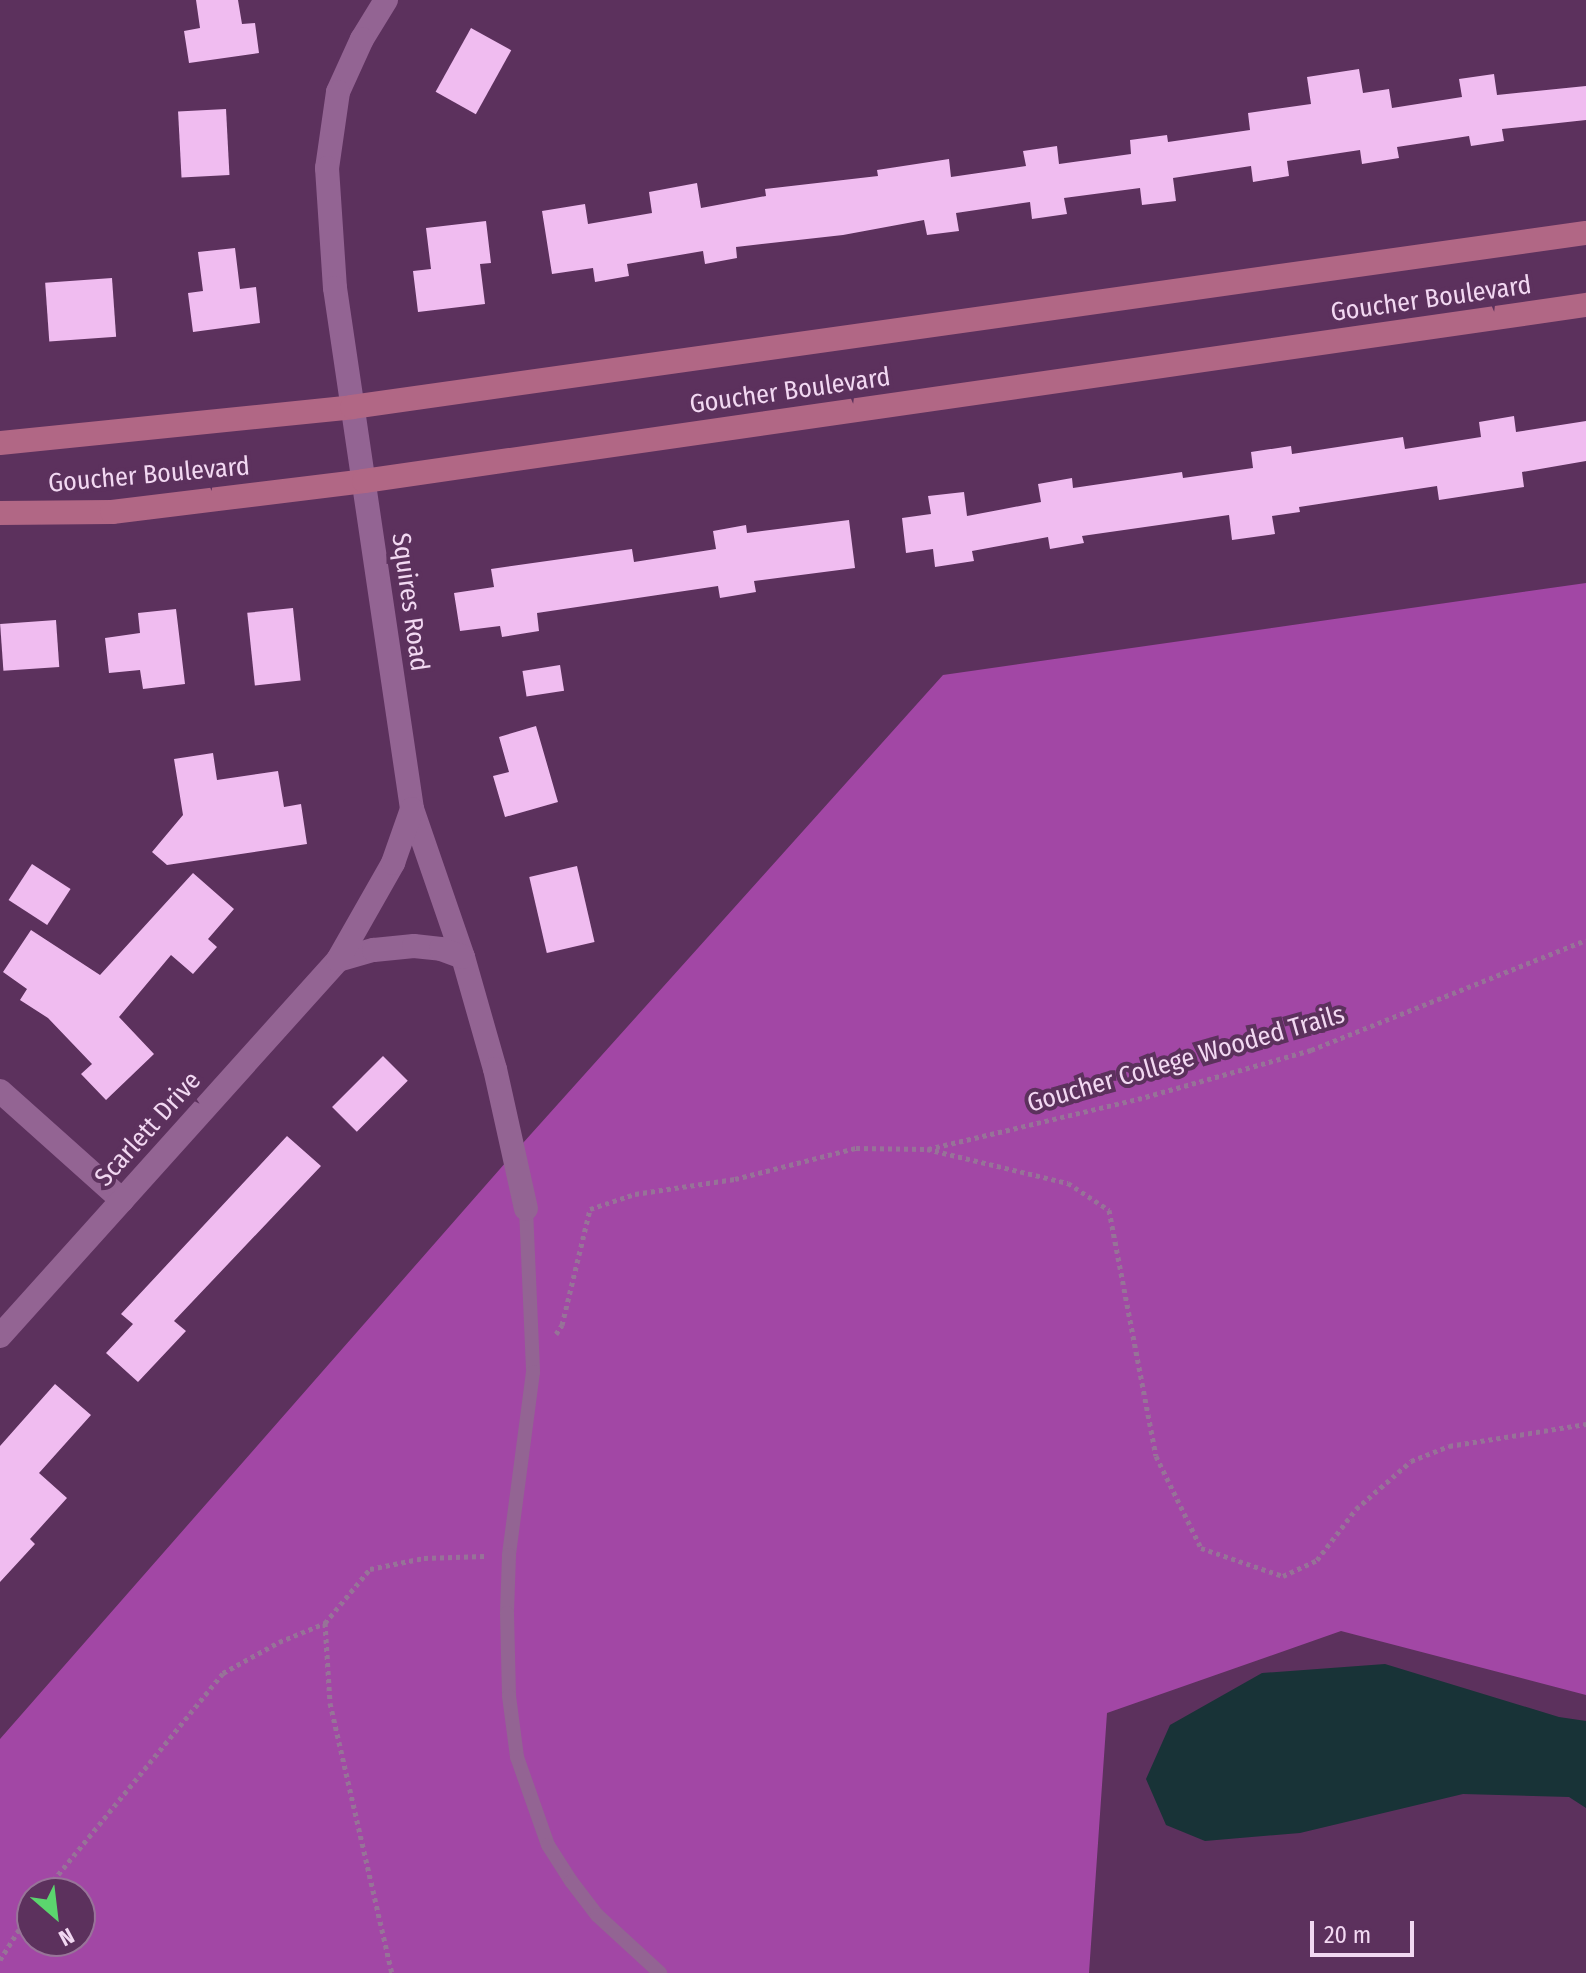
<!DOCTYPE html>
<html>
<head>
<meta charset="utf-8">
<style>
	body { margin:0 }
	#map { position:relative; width:1586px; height:1973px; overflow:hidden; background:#5c315d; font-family:"Fira Sans Condensed",sans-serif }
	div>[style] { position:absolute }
	.forest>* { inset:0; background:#a247a5 }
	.water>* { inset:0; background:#183337 }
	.building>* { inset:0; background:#f0bcf0; transform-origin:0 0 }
	.path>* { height:5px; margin-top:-2.5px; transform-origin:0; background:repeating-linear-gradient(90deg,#977398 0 4px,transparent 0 8px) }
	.lane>* { height:14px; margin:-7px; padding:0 7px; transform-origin:7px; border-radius:7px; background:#936493 }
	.street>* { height:24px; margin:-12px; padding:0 12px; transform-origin:12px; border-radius:12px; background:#936493 }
	.secondary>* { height:24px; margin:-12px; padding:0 12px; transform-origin:12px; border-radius:12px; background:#b16785 }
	span { translate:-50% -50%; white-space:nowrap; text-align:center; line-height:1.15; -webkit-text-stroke:8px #5c315d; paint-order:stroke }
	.street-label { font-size:26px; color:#f2d8f2 }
	.north { position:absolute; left:16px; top:1877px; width:80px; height:80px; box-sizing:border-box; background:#5c315d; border:2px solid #987499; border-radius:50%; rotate:152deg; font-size:22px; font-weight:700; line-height:32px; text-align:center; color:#f2d8f2 }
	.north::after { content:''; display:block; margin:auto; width:28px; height:36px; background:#5bd56e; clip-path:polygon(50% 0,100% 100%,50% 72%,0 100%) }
	.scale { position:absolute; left:1310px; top:1921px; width:104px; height:36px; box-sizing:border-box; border:4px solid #f2d8f2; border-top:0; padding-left:10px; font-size:24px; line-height:28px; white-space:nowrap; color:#f2d8f2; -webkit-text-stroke:6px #5c315d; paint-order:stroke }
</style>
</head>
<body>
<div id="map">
	<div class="forest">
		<i style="clip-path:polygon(evenodd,1586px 583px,1586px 1695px,1341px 1631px,1107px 1713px,1089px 1973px,0 1973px,0 1739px,514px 1153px,943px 675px,1586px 583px,32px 1893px,80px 1893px,80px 1941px,32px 1941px,32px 1893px)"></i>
	</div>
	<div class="water">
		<i style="clip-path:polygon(1385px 1664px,1559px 1717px,1586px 1721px,1586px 1808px,1569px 1797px,1463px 1794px,1300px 1833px,1205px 1841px,1166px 1825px,1146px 1779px,1170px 1725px,1262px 1673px)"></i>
	</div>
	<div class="building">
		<i style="clip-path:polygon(196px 0,238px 0,242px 24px,255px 23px,259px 53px,189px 63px,184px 31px,200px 28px)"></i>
		<i style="left:471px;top:28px;width:46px;height:73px;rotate:29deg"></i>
		<i style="clip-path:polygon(1359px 69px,1363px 93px,1389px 89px,1392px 108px,1462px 97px,1459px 79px,1494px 74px,1497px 95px,1586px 86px,1586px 120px,1502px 129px,1504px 141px,1471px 146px,1469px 136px,1397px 147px,1399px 158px,1362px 164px,1360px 150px,1287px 161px,1289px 176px,1253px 182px,1251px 166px,1173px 178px,1176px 201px,1142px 205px,1140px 188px,1064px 198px,1067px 214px,1032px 219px,1030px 202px,956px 213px,959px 231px,927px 235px,924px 220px,843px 235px,736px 247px,737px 258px,705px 264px,703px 251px,627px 264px,629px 276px,595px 282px,593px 268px,552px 274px,542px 211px,585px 204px,588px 224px,652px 213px,649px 192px,697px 183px,701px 208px,766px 196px,765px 189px,878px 176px,877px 170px,949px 159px,951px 177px,1026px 166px,1023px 151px,1057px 146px,1059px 164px,1131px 154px,1130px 140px,1167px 135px,1168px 142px,1250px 130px,1248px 113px,1311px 104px,1307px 77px)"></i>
		<i style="left:226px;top:109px;width:66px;height:48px;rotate:87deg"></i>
		<i style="clip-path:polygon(486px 221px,491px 263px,480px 264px,485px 304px,418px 312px,413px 271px,431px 269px,426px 228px)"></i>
		<i style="clip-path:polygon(235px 248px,240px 289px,256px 287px,260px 323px,193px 332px,188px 293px,203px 291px,198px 252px)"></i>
		<i style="left:112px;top:278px;width:59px;height:67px;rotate:86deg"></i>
		<i style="clip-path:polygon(1514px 416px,1516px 432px,1586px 421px,1586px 461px,1522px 472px,1524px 487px,1439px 500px,1437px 486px,1299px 507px,1300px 512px,1272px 516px,1275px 534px,1232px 540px,1229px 515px,1082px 536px,1084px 543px,1050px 549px,1048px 537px,972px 551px,974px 561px,935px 567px,933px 549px,906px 553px,902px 518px,931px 514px,928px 496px,964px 492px,967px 516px,1041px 502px,1038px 484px,1072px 478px,1073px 488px,1182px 472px,1183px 478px,1253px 468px,1251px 452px,1291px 446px,1292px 454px,1403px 437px,1405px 449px,1481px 437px,1479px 422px)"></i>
		<i style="clip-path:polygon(849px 520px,855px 568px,754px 581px,756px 592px,720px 598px,718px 586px,537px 613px,539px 631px,502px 637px,500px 626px,460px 631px,454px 593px,494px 587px,491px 569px,632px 549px,634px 562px,716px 549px,713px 531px,746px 525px,747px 533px)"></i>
		<i style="left:293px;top:608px;width:73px;height:46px;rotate:84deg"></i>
		<i style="clip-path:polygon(176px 609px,185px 684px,143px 689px,140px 670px,109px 673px,105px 638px,140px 633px,138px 613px)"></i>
		<i style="left:56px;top:620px;width:47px;height:56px;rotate:86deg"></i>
		<i style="left:560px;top:665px;width:26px;height:38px;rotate:81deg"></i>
		<i style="clip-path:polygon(536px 726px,558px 802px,505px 817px,493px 776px,509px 772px,499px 737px)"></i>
		<i style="clip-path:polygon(213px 753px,217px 780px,278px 771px,284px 807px,301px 804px,307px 844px,167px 865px,152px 852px,183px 815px,174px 759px)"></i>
		<i style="left:32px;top:864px;width:46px;height:43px;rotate:33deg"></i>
		<i style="left:577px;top:866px;width:78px;height:49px;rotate:77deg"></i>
		<i style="clip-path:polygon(193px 873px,234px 909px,208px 939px,217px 947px,193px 974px,171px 955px,119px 1017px,154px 1054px,106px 1100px,81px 1074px,92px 1064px,48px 1018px,20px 1000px,27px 989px,3px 972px,31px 930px,100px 975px)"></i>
		<i style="left:383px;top:1056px;width:35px;height:72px;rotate:45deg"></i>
		<i style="clip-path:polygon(287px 1136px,321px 1166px,174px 1321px,186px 1331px,138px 1382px,106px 1353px,133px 1324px,121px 1314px)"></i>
		<i style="clip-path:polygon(55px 1384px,91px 1415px,39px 1473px,67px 1498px,30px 1539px,35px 1544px,0 1582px,0 1446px)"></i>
	</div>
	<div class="path">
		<i style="left:928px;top:1149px;width:216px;rotate:-13.4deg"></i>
		<i style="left:1138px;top:1099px;width:180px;rotate:-15.8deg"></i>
		<i style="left:1311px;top:1050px;width:296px;rotate:-21.8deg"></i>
		<i style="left:556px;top:1334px;width:11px;rotate:-56deg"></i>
		<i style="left:562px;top:1325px;width:119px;rotate:-76.4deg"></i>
		<i style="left:590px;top:1209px;width:47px;rotate:-18.4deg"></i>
		<i style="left:635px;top:1194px;width:101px;rotate:-8.5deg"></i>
		<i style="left:735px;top:1179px;width:125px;rotate:-14.4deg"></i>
		<i style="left:856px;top:1148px;width:71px;rotate:0.8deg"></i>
		<i style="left:927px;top:1149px;width:145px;rotate:13.6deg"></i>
		<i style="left:1068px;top:1183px;width:49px;rotate:33.4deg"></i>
		<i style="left:1109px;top:1210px;width:250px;rotate:79.2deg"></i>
		<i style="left:1156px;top:1456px;width:102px;rotate:63.9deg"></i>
		<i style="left:1201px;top:1548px;width:87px;rotate:18.9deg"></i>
		<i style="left:1283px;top:1576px;width:38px;rotate:-25deg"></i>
		<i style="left:1317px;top:1560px;width:64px;rotate:-52.6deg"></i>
		<i style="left:1356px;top:1509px;width:73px;rotate:-41.1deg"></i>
		<i style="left:1411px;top:1461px;width:41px;rotate:-21.5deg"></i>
		<i style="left:1449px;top:1446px;width:139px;rotate:-9.1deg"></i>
		<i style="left:325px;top:1623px;width:80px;rotate:86.4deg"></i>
		<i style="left:330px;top:1703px;width:277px;rotate:77.1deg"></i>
		<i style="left:43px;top:1893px;width:284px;rotate:-50.7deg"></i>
		<i style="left:223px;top:1673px;width:64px;rotate:-29deg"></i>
		<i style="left:279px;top:1642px;width:50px;rotate:-22.4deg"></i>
		<i style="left:325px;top:1623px;width:70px;rotate:-50.2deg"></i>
		<i style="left:370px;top:1569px;width:55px;rotate:-11.5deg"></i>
		<i style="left:424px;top:1558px;width:60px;rotate:-1.9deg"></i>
		<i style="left:0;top:1960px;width:60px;rotate:-57.9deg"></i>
	</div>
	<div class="lane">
		<i style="left:526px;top:1209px;width:163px;rotate:87.5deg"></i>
		<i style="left:533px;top:1372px;width:185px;rotate:97.5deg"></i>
		<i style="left:509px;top:1555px;width:58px;rotate:92deg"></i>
		<i style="left:507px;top:1613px;width:83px;rotate:88.6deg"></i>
		<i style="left:509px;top:1696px;width:62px;rotate:82.5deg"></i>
		<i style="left:517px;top:1757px;width:93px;rotate:70.6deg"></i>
		<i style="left:548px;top:1845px;width:43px;rotate:57.4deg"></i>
		<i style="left:571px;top:1881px;width:43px;rotate:52.6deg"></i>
		<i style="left:597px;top:1915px;width:86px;rotate:42.6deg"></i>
	</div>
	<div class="street">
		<i style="left:386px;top:0;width:46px;rotate:121.6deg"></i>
		<i style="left:362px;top:39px;width:58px;rotate:114.4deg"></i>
		<i style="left:338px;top:92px;width:77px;rotate:98.2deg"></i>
		<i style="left:327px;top:168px;width:120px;rotate:86.2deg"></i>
		<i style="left:335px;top:288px;width:527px;rotate:81.59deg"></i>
		<i style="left:412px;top:809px;width:157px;rotate:71deg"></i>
		<i style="left:463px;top:957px;width:116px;rotate:74.1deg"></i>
		<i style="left:495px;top:1069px;width:143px;rotate:77.5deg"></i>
		<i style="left:338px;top:960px;width:37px;rotate:-16deg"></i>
		<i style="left:374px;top:950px;width:40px;rotate:-5.7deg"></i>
		<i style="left:414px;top:946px;width:27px;rotate:6deg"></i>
		<i style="left:441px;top:949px;width:23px;rotate:20deg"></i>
		<i style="left:0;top:1091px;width:164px;rotate:41.8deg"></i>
		<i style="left:0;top:1336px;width:506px;rotate:-48.05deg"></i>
		<i style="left:338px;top:960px;width:112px;rotate:-60.4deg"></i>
		<i style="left:393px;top:863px;width:57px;rotate:-70.6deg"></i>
	</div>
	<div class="secondary">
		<i style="left:0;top:443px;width:354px;rotate:-5.8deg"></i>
		<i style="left:352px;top:407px;width:1246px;rotate:-8.03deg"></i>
		<i style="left:0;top:513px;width:112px;rotate:-0.5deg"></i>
		<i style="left:112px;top:512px;width:254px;rotate:-7deg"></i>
		<i style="left:364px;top:481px;width:1235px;rotate:-8.2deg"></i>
	</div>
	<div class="street-label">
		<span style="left:1431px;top:299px;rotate:-8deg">Goucher Boulevard</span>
		<span style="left:790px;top:391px;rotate:-8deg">Goucher Boulevard</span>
		<span style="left:149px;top:475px;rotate:-5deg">Goucher Boulevard</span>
		<span style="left:410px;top:602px;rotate:82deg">Squires Road</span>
		<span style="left:1186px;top:1059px;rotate:-16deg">Goucher College Wooded Trails</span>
		<span style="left:148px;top:1129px;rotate:-48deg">Scarlett Drive</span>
	</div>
	<div class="north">N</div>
	<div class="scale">20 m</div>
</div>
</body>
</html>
